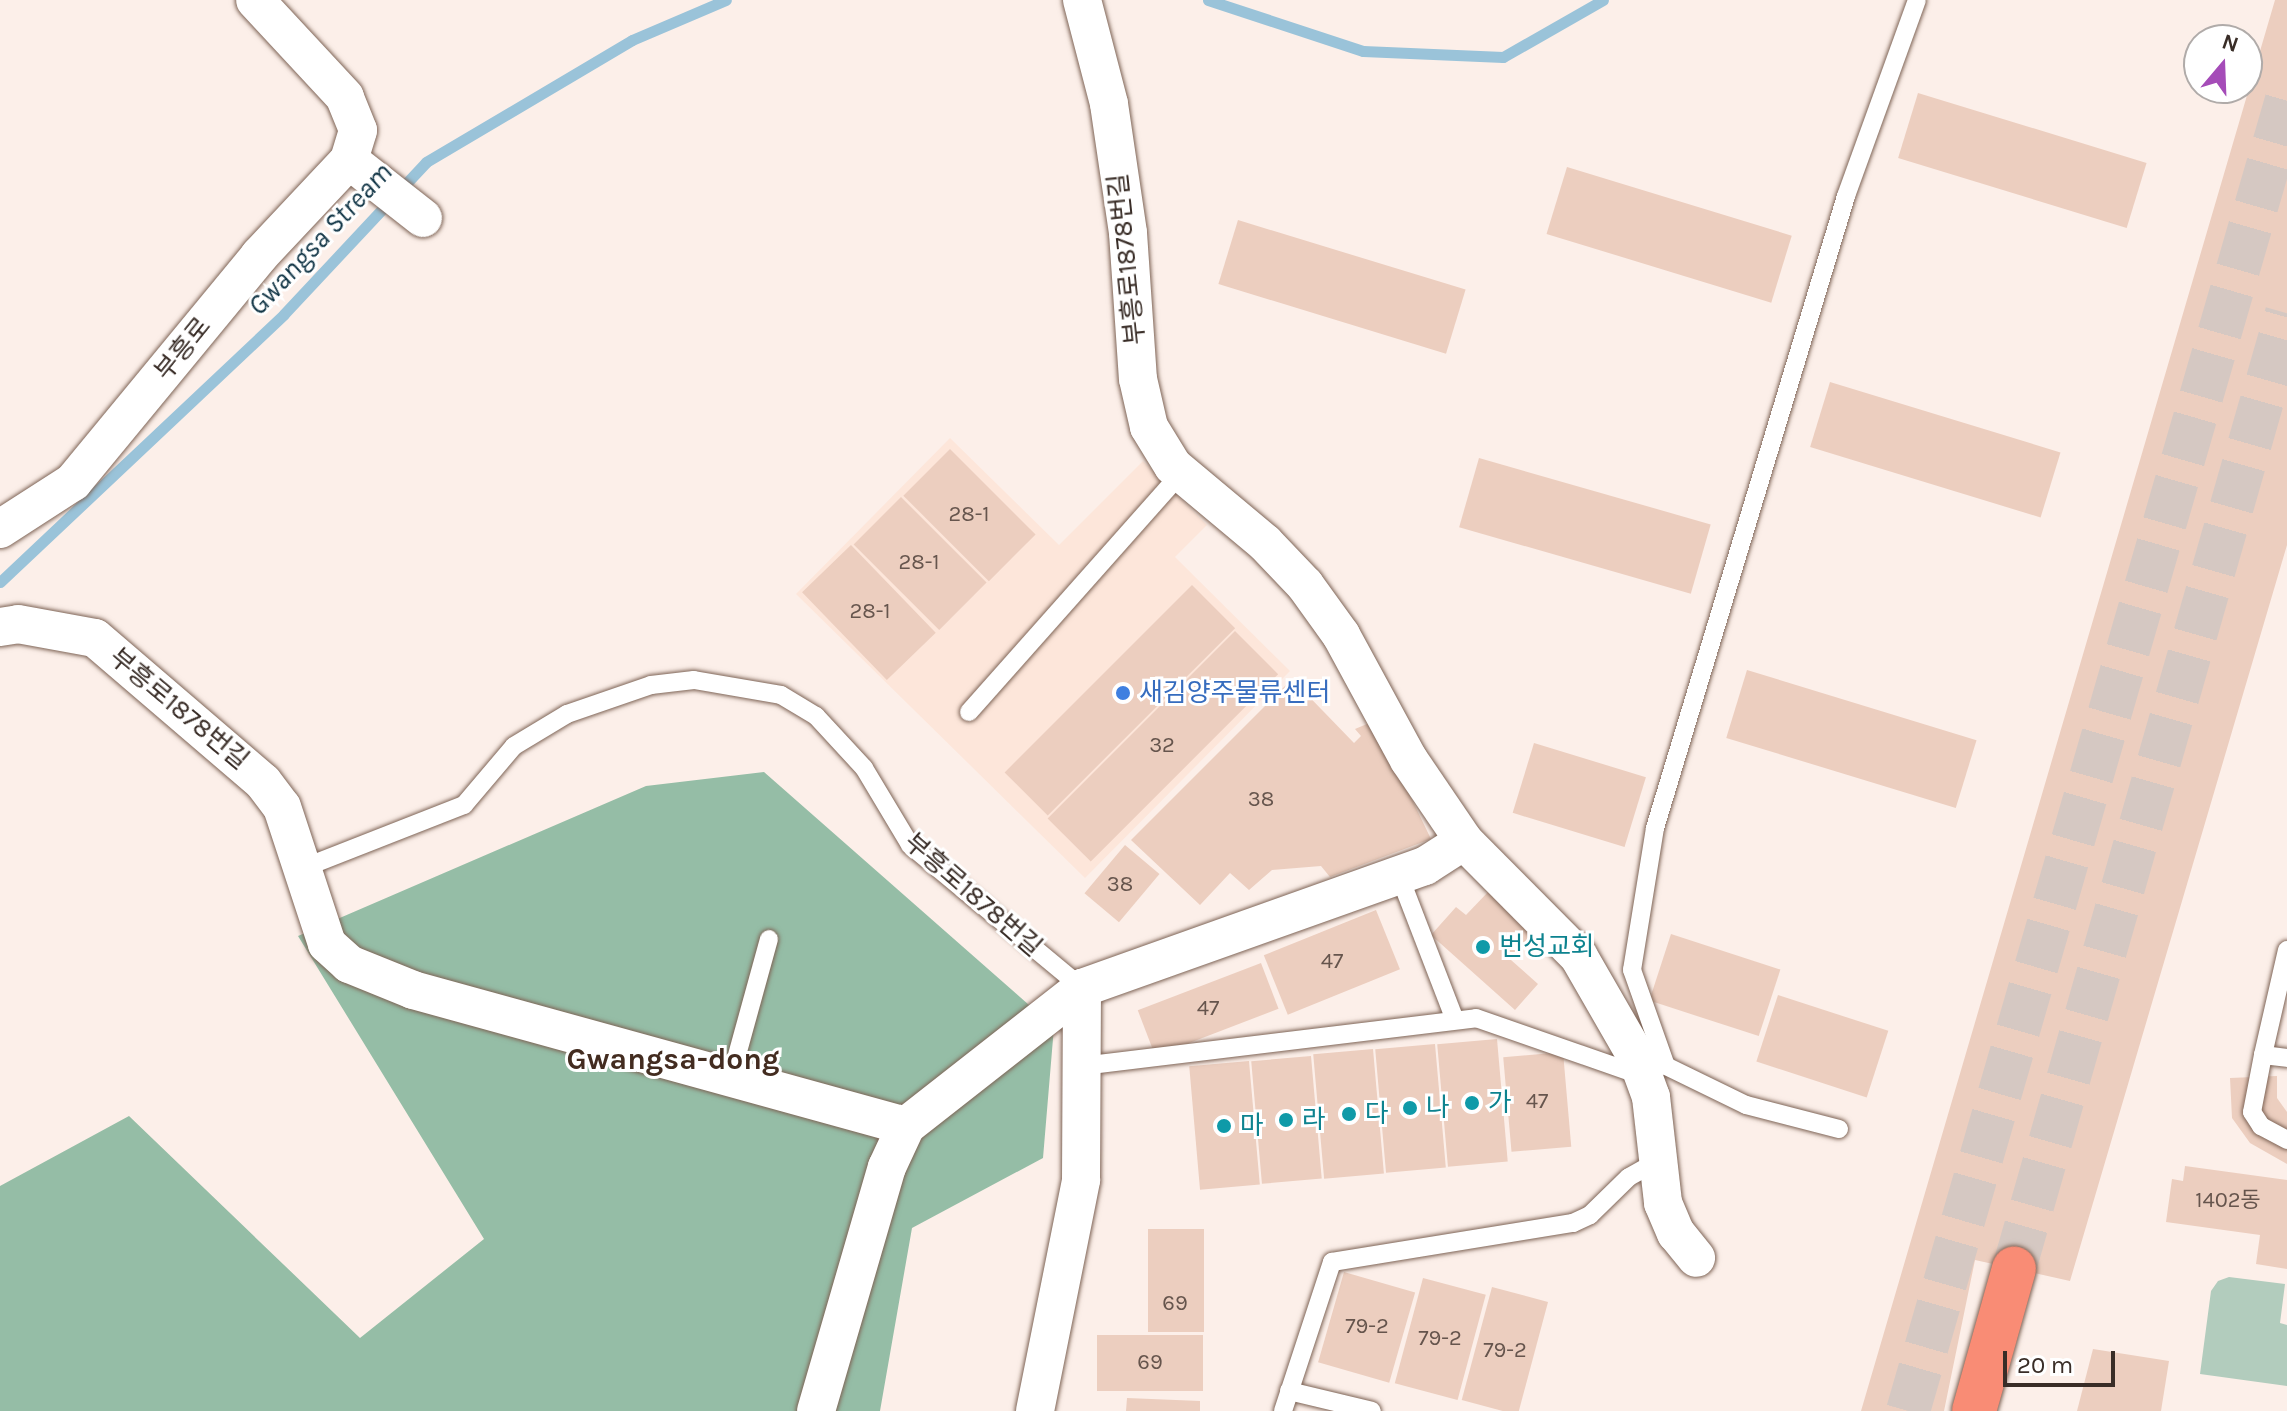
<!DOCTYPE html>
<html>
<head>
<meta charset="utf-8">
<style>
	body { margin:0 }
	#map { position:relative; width:2287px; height:1411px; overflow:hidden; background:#fcefe9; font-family:Karla,"Noto Sans KR",sans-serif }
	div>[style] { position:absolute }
	.built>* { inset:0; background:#fde6da }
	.green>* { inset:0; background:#b2ccbd }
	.forest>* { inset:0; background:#95bda6 }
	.stream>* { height:11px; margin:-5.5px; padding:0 5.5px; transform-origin:5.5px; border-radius:5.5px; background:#9ac3d9 }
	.building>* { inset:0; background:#eccebf; transform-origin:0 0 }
	.highway-tunnel>* { height:44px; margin-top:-22px; transform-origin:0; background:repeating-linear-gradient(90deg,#d5c8c2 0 44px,transparent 0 66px) }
	.roads { filter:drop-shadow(0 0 2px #7e6456) drop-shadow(0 0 2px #7e6456) }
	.lane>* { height:18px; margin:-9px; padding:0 9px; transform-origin:9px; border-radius:9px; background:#fff }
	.street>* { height:38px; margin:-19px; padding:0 19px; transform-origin:19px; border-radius:19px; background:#fff }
	.highway>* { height:44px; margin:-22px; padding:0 22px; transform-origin:22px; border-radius:22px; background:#f98c75 }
	.dots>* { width:22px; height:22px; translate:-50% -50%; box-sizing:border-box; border:4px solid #fff; border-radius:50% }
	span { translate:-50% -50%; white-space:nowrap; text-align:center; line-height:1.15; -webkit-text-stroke:6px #fff; paint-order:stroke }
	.number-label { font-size:22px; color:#66554d }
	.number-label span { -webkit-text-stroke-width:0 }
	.street-label { font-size:26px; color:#392d27 }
	.shop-label { font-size:26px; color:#366cbe }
	.left { translate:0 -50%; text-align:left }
	.culture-label { font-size:26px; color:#0d838f }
	.water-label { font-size:28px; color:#103445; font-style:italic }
	.quarter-label { font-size:30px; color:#432c20; font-weight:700 }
	.north { position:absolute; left:2183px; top:24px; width:80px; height:80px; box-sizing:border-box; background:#fff; border:2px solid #b0aba9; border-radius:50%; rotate:19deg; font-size:22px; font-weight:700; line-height:32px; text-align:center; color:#392d27 }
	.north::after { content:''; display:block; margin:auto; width:28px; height:36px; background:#a54cb8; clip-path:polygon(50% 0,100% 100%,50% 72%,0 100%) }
	.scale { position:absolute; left:2003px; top:1351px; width:112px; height:36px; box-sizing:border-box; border:4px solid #392d27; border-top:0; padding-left:10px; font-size:24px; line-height:28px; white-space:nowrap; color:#392d27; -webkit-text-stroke:6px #fff; paint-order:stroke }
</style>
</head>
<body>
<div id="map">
	<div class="built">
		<i style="clip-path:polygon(950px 438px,1059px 545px,1143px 461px,1207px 525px,1175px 557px,1290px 671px,1085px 878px,796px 594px)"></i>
	</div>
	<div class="green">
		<i style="clip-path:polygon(2229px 1277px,2285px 1284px,2280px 1323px,2287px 1325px,2287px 1386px,2200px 1374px,2211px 1291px,2218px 1281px)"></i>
	</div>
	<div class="forest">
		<i style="clip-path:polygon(764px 772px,1054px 1027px,1043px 1158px,912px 1228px,880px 1411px,0 1411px,0 1186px,129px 1116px,360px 1338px,484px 1239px,298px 936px,646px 786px)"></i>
	</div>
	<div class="stream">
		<i style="left:1208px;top:0;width:163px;rotate:18.2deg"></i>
		<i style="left:1363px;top:51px;width:140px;rotate:2.5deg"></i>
		<i style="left:1503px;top:57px;width:115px;rotate:-29.7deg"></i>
		<i style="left:0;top:582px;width:390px;rotate:-43.3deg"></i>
		<i style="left:284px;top:314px;width:208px;rotate:-46.9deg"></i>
		<i style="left:426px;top:162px;width:239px;rotate:-30.6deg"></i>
		<i style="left:632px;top:40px;width:102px;rotate:-23.1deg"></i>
	</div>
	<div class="building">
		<i style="clip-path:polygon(2275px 0,2287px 0,2287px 545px,2070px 1281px,1975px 1260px,1944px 1411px,1861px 1411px)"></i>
		<i style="left:1918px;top:93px;width:239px;height:68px;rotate:17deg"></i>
		<i style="left:1567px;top:167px;width:235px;height:70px;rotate:17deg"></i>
		<i style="left:1238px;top:220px;width:238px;height:67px;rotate:17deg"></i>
		<i style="left:1830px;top:382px;width:241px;height:68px;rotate:17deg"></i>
		<i style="left:950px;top:449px;width:121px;height:66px;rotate:45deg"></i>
		<i style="left:1479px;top:458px;width:241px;height:72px;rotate:16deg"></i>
		<i style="left:901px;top:497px;width:121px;height:67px;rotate:45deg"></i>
		<i style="left:851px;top:545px;width:122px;height:68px;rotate:46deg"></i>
		<i style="left:1192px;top:585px;width:61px;height:265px;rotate:45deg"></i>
		<i style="left:1235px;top:631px;width:61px;height:265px;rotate:45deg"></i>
		<i style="left:1747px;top:670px;width:240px;height:71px;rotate:17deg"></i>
		<i style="clip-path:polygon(1292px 679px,1354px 743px,1361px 736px,1355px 729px,1374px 721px,1431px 839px,1330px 877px,1321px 866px,1272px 870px,1249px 890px,1230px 873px,1200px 905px,1131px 840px)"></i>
		<i style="left:1534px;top:743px;width:117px;height:73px;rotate:17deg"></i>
		<i style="left:1125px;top:845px;width:45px;height:63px;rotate:40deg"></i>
		<i style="clip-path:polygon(1488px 892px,1535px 934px,1511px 960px,1538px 984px,1515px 1010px,1431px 935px,1456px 907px,1466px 915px)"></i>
		<i style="left:1376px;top:910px;width:64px;height:121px;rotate:68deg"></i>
		<i style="left:1671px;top:934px;width:115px;height:70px;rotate:18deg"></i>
		<i style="left:1261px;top:963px;width:49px;height:132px;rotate:69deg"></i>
		<i style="left:1778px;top:995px;width:116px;height:70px;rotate:18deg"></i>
		<i style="left:1497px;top:1039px;width:123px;height:60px;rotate:85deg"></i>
		<i style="left:1435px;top:1044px;width:124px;height:60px;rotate:85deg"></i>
		<i style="left:1373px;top:1049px;width:125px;height:60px;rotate:85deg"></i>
		<i style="left:1563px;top:1052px;width:95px;height:60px;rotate:85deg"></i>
		<i style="left:1311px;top:1056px;width:123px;height:60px;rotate:85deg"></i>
		<i style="left:1249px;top:1061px;width:124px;height:60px;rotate:85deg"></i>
		<i style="clip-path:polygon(2277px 1076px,2277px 1098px,2287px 1112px,2287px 1164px,2250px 1143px,2232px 1118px,2230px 1078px)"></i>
		<i style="clip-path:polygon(2185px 1166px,2287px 1180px,2287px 1269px,2256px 1264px,2260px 1235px,2166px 1222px,2172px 1179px,2183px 1181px)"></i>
		<i style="left:1148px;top:1229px;width:56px;height:103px"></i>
		<i style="left:1344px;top:1272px;width:74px;height:94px;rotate:16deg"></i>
		<i style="left:1423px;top:1278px;width:65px;height:109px;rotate:15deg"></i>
		<i style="left:1492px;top:1287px;width:58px;height:117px;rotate:15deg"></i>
		<i style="left:1097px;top:1335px;width:106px;height:56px"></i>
		<i style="clip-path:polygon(2093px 1349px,2169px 1361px,2161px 1411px,2077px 1411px)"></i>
		<i style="clip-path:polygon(1127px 1398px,1200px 1401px,1200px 1411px,1126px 1411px)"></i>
	</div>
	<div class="highway-tunnel">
		<i style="left:2014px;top:1269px;width:994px;rotate:-74.06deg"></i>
		<i style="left:1908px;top:1411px;width:1365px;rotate:-73.88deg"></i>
	</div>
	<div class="roads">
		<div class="lane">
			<i style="left:969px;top:712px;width:319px;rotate:-48.4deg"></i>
			<i style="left:303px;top:868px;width:173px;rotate:-21.4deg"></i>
			<i style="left:464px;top:805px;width:77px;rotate:-49.7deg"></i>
			<i style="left:514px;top:746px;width:62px;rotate:-31.1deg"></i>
			<i style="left:567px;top:714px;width:89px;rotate:-19deg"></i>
			<i style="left:651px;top:685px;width:43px;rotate:-6.6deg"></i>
			<i style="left:694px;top:680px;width:88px;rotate:9.8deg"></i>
			<i style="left:781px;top:695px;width:41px;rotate:31deg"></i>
			<i style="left:816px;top:716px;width:71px;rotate:47.3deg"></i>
			<i style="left:864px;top:768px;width:90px;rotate:59.1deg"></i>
			<i style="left:910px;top:845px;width:224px;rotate:39.7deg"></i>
			<i style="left:1399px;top:875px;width:155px;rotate:68.9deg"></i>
			<i style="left:2287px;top:950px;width:108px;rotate:102.9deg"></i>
			<i style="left:2263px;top:1055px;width:24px;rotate:7deg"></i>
			<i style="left:2263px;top:1055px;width:58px;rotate:100.9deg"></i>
			<i style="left:2252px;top:1112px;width:17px;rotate:57deg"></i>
			<i style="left:2261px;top:1126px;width:30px;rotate:28deg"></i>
			<i style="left:1082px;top:1066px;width:397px;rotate:-6.9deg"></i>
			<i style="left:1476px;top:1018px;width:177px;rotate:19.2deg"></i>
			<i style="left:731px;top:1077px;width:143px;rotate:-74.6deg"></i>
			<i style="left:1839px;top:1129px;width:96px;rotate:-165.5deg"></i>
			<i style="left:1746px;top:1105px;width:89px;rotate:-154deg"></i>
			<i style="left:1666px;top:1066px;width:102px;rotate:-109.5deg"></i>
			<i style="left:1632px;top:970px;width:144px;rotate:-80.8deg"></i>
			<i style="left:1655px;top:828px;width:660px;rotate:-73.18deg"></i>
			<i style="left:1846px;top:196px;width:208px;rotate:-70.1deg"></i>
			<i style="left:1289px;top:1391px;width:85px;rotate:13.5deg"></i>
			<i style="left:1283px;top:1411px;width:157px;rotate:-71.8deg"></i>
			<i style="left:1332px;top:1262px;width:244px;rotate:-9.2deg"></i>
			<i style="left:1573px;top:1223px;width:19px;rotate:-25deg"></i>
			<i style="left:1590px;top:1215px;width:54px;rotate:-44.3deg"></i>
			<i style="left:1629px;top:1177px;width:31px;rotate:-29deg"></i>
		</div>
		<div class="street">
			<i style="left:1082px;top:0;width:107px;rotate:75.4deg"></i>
			<i style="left:1109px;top:104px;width:130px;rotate:81.6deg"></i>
			<i style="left:1128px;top:233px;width:146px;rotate:86.1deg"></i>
			<i style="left:1138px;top:379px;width:49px;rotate:77.1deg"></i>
			<i style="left:1149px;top:427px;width:46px;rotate:58.4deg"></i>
			<i style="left:1173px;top:466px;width:120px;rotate:39.9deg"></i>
			<i style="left:1265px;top:543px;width:58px;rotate:46.4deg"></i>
			<i style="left:1305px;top:585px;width:62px;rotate:54.2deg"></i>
			<i style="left:1341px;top:635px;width:142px;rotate:61.5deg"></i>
			<i style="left:1409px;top:760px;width:98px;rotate:55.8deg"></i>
			<i style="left:1464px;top:841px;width:163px;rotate:45.2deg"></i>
			<i style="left:1579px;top:957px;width:114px;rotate:60.1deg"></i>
			<i style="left:1636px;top:1056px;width:44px;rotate:69.9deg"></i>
			<i style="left:1651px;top:1097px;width:107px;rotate:83.5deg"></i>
			<i style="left:1663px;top:1203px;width:33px;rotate:67deg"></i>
			<i style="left:1676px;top:1233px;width:32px;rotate:51deg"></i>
			<i style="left:349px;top:160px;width:94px;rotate:38.1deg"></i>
			<i style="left:0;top:529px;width:87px;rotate:-32.8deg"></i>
			<i style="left:73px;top:482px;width:293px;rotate:-50.5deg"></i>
			<i style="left:259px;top:256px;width:132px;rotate:-46.8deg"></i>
			<i style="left:349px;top:160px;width:31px;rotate:-73deg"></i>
			<i style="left:358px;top:130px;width:35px;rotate:-112deg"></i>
			<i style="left:345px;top:97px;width:132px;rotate:-132.9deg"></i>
			<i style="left:0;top:627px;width:18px;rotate:-9deg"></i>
			<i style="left:18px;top:624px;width:78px;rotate:10.3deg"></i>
			<i style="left:95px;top:638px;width:221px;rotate:40.6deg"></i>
			<i style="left:263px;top:782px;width:31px;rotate:53deg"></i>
			<i style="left:282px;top:807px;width:144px;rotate:71.8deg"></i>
			<i style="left:327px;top:944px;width:30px;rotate:42deg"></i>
			<i style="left:349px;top:964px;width:69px;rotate:22.1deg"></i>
			<i style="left:413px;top:990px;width:511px;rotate:15.42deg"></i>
			<i style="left:906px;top:1126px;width:224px;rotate:-38.1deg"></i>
			<i style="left:1082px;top:988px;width:364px;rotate:-19.6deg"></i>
			<i style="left:1425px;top:866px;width:46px;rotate:-32.7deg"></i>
			<i style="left:816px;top:1411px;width:254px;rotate:-73.8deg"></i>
			<i style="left:887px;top:1167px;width:45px;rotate:-65.1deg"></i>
			<i style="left:1035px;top:1411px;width:236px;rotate:-78.7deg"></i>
			<i style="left:1081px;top:1180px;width:192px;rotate:-89.7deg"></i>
		</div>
		<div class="highway">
			<i style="left:1974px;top:1411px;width:148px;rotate:-74.3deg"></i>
		</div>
	</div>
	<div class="dots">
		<i style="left:1123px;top:693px;background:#3f7fe0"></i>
		<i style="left:1483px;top:947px;background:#0f9aa8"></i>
		<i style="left:1472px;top:1103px;background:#0f9aa8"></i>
		<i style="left:1410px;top:1108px;background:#0f9aa8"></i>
		<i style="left:1349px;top:1114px;background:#0f9aa8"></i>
		<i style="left:1286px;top:1120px;background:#0f9aa8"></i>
		<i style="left:1224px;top:1126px;background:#0f9aa8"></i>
	</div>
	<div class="number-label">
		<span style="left:969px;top:515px">28-1</span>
		<span style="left:919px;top:563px">28-1</span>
		<span style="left:870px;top:612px">28-1</span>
		<span style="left:1162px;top:746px">32</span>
		<span style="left:1261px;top:800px">38</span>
		<span style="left:1120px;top:885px">38</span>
		<span style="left:1332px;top:962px">47</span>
		<span style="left:1208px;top:1009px">47</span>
		<span style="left:1537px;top:1102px">47</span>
		<span style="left:2228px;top:1201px">1402동</span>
		<span style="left:1175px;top:1304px">69</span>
		<span style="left:1367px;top:1327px">79-2</span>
		<span style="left:1440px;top:1339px">79-2</span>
		<span style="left:1505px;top:1351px">79-2</span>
		<span style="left:1150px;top:1363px">69</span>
	</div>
	<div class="street-label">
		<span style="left:1127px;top:259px;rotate:-96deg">부흥로1878번길</span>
		<span style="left:183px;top:349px;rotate:-51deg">부흥로</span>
		<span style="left:179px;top:709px;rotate:40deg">부흥로1878번길</span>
		<span style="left:973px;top:895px;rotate:41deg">부흥로1878번길</span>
	</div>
	<div class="shop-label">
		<span class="left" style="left:1139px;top:693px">새김양주물류센터</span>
	</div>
	<div class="culture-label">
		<span class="left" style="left:1499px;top:947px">번성교회</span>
		<span class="left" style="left:1488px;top:1103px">가</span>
		<span class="left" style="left:1426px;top:1108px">나</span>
		<span class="left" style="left:1365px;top:1114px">다</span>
		<span class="left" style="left:1302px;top:1120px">라</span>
		<span class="left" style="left:1240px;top:1126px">마</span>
	</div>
	<div class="water-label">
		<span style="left:320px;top:239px;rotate:-47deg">Gwangsa Stream</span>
	</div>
	<div class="quarter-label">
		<span style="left:673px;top:1059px">Gwangsa-dong</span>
	</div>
	<div class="north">N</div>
	<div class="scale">20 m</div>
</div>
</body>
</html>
